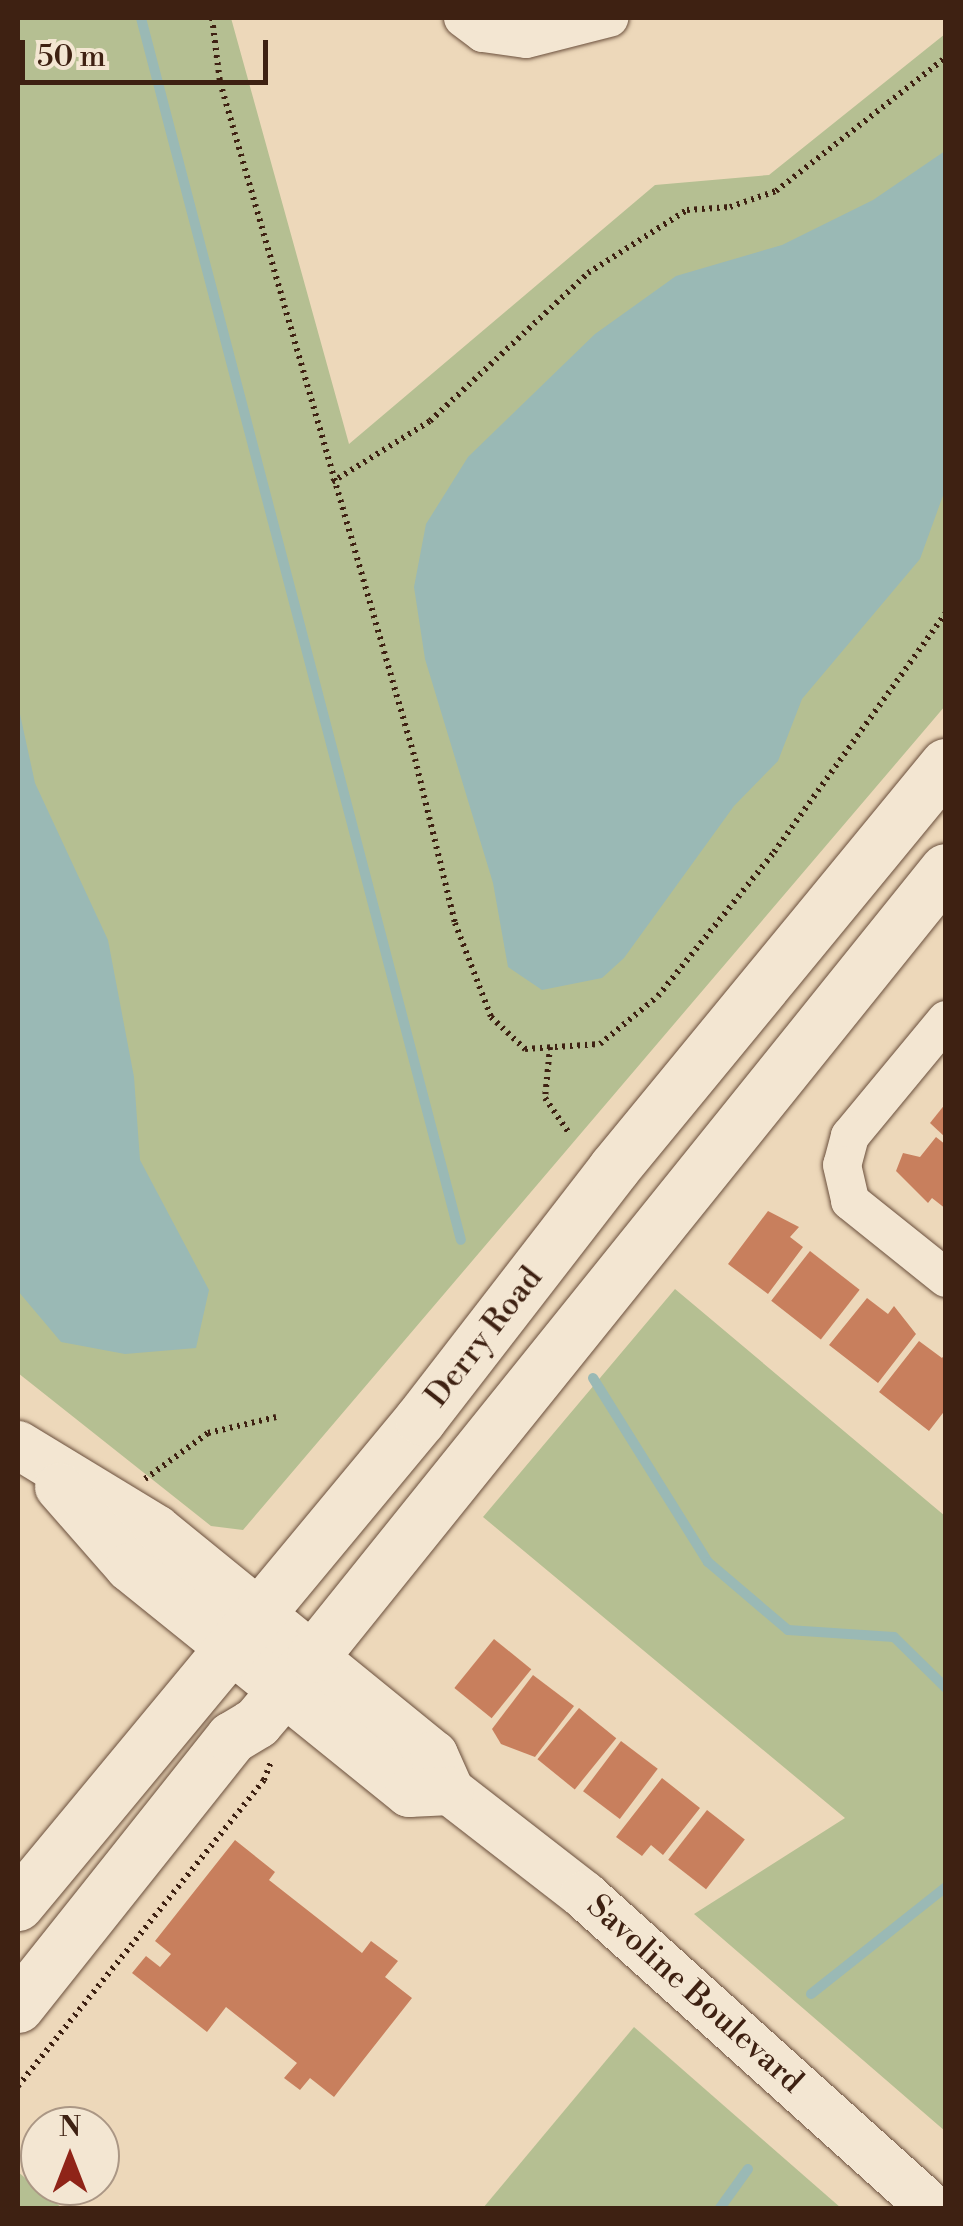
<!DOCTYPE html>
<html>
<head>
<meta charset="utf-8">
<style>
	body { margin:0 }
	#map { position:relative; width:963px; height:2226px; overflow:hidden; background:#edd8ba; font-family:"Libre Bodoni",serif }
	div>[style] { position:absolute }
	.green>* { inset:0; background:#b5bf92 }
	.water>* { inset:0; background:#9ab9b5 }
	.stream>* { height:10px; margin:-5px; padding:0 5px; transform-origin:5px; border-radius:5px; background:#9ab9b5 }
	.building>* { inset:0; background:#c87f5d; transform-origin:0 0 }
	.path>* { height:6px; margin-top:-3px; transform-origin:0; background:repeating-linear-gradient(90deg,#3e2112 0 2.5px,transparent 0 7.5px) }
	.roads { filter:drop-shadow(0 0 2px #6a4f3c) drop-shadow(0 0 2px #6a4f3c) }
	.minor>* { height:38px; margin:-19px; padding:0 19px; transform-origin:19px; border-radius:19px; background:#f3e6d2 }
	.tertiary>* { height:48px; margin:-24px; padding:0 24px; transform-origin:24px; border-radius:24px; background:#f3e6d2 }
	.secondary>* { height:52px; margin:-26px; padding:0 26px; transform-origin:26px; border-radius:26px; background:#f3e6d2 }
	span { translate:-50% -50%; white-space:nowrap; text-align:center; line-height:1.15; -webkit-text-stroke:8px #f3e6d2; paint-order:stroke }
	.street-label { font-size:32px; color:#3e2112 }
	.frame { position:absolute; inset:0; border:20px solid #3e2112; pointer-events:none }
	.north { position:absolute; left:20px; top:2106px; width:100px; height:100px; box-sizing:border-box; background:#f3e6d2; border:2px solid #ab9785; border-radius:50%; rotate:0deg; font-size:28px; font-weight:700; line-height:40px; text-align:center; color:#3e2112 }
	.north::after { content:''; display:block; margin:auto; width:35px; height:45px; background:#8f2418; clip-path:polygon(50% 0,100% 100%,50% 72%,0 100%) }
	.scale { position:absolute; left:20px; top:40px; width:248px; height:45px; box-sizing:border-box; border:5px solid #3e2112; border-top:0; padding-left:12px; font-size:30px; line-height:35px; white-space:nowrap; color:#3e2112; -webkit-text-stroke:8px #f3e6d2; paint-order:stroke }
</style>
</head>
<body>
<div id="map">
	<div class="green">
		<i style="clip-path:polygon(18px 18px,231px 18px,349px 444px,655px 185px,769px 175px,945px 34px,945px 706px,243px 1530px,211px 1526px,18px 1373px)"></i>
		<i style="clip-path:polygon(675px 1289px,945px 1516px,945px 2131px,694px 1914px,845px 1818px,483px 1517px)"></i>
		<i style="clip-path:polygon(634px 2027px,841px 2208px,483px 2208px)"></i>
		<i style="clip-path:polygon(18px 2172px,62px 2208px,18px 2208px)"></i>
	</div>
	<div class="water">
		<i style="clip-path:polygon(945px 151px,945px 490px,920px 559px,802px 699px,778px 761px,734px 806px,624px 958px,602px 978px,542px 990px,508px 967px,493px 883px,425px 659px,414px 587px,426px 524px,468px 457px,595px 334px,676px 276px,782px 245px,873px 200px)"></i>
		<i style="clip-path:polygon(18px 705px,35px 783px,108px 940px,134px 1077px,140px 1160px,209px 1290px,196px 1348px,125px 1354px,61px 1342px,18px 1291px)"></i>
	</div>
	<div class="stream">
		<i style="left:141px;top:18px;width:1263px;rotate:75.33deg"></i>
		<i style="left:593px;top:1378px;width:217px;rotate:58deg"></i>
		<i style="left:708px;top:1562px;width:105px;rotate:40.4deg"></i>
		<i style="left:788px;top:1630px;width:106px;rotate:3.8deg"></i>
		<i style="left:894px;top:1637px;width:73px;rotate:44.4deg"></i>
		<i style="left:811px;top:1994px;width:172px;rotate:-38.4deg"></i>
		<i style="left:720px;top:2208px;width:48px;rotate:-54.3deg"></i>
	</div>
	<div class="building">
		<i style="clip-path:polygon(946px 1103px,946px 1138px,930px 1123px)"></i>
		<i style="clip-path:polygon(936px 1137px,946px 1145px,946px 1209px,932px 1198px,928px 1203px,896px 1171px,903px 1153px,920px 1157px)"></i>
		<i style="clip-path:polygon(768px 1211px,799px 1227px,790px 1237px,803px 1247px,768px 1294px,728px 1264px)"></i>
		<i style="left:810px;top:1251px;width:63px;height:63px;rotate:38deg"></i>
		<i style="clip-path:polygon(867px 1298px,888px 1314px,894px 1306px,916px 1334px,878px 1383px,829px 1345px)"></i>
		<i style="clip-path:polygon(919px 1341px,942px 1358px,946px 1353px,946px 1409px,929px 1431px,879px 1392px)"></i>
		<i style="left:494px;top:1639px;width:48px;height:63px;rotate:39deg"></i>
		<i style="clip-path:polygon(533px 1675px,574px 1706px,535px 1757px,501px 1744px,492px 1729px)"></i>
		<i style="left:579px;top:1708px;width:48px;height:66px;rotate:39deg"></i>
		<i style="left:621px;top:1741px;width:46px;height:63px;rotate:37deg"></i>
		<i style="clip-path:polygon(662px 1778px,700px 1808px,663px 1855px,651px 1845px,642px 1856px,616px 1837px)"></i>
		<i style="left:707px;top:1810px;width:48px;height:63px;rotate:38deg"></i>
		<i style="clip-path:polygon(235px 1840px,275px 1872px,269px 1880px,362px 1953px,371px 1941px,398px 1961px,385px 1977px,412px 1998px,334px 2097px,310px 2078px,300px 2090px,284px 2078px,297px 2063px,226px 2007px,207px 2032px,132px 1973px,146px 1956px,160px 1967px,171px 1954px,155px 1941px)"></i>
	</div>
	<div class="path">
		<i style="left:212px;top:18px;width:64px;rotate:82.9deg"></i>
		<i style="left:220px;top:82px;width:705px;rotate:73.93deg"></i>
		<i style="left:415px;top:759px;width:169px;rotate:76.3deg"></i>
		<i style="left:455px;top:923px;width:101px;rotate:69deg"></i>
		<i style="left:491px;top:1017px;width:47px;rotate:43.3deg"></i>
		<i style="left:525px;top:1049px;width:75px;rotate:-3.8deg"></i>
		<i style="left:600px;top:1044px;width:75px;rotate:-39.6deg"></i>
		<i style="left:658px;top:996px;width:185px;rotate:-51.1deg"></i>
		<i style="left:774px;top:852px;width:294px;rotate:-54.3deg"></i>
		<i style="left:332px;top:482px;width:115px;rotate:-31.9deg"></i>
		<i style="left:430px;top:421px;width:216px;rotate:-43.1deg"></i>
		<i style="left:588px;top:273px;width:117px;rotate:-32.5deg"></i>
		<i style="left:687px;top:210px;width:43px;rotate:-4deg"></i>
		<i style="left:730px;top:207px;width:49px;rotate:-19.2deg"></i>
		<i style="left:776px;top:191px;width:216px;rotate:-38.2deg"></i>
		<i style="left:550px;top:1047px;width:51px;rotate:95.6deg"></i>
		<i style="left:545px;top:1098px;width:42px;rotate:55.6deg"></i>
		<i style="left:145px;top:1479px;width:78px;rotate:-36.1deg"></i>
		<i style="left:208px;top:1433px;width:70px;rotate:-13.2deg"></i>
		<i style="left:18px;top:2086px;width:393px;rotate:-51.2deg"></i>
		<i style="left:264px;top:1780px;width:19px;rotate:-69deg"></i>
	</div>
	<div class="roads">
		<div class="minor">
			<i style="left:463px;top:18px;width:25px;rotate:37deg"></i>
			<i style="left:483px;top:33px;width:43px;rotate:7.9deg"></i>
			<i style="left:526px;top:39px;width:86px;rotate:-14.2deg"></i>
			<i style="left:946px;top:1020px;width:151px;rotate:129.6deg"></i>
			<i style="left:850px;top:1136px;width:30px;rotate:105deg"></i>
			<i style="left:842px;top:1165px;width:37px;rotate:77deg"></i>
			<i style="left:850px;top:1201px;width:123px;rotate:38.7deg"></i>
		</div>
		<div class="tertiary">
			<i style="left:18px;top:1445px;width:162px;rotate:31.3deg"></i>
			<i style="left:156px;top:1529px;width:358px;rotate:39.1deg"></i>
			<i style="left:434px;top:1755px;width:39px;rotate:66deg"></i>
			<i style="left:450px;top:1791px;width:170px;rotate:37.8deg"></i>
			<i style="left:584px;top:1895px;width:468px;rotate:42deg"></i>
			<i style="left:59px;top:1487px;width:106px;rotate:48.8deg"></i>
			<i style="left:129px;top:1567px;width:360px;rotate:38.9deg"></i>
			<i style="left:409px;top:1793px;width:41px;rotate:-2.8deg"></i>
		</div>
		<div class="secondary">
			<i style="left:18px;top:1905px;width:631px;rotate:-50.33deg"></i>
			<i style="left:421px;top:1419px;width:316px;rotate:-52.3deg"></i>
			<i style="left:614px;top:1169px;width:523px;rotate:-50.59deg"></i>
			<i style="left:18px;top:2007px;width:344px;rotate:-51.5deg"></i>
			<i style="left:232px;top:1738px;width:29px;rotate:-31deg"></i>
			<i style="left:257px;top:1723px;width:87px;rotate:-49.7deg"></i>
			<i style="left:313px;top:1657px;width:1010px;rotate:-51.19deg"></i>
		</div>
	</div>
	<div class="street-label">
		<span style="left:484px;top:1337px;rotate:-52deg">Derry Road</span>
		<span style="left:695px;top:1994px;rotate:42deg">Savoline Boulevard</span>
	</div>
	<div class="frame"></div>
	<div class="north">N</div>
	<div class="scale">50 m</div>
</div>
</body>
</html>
